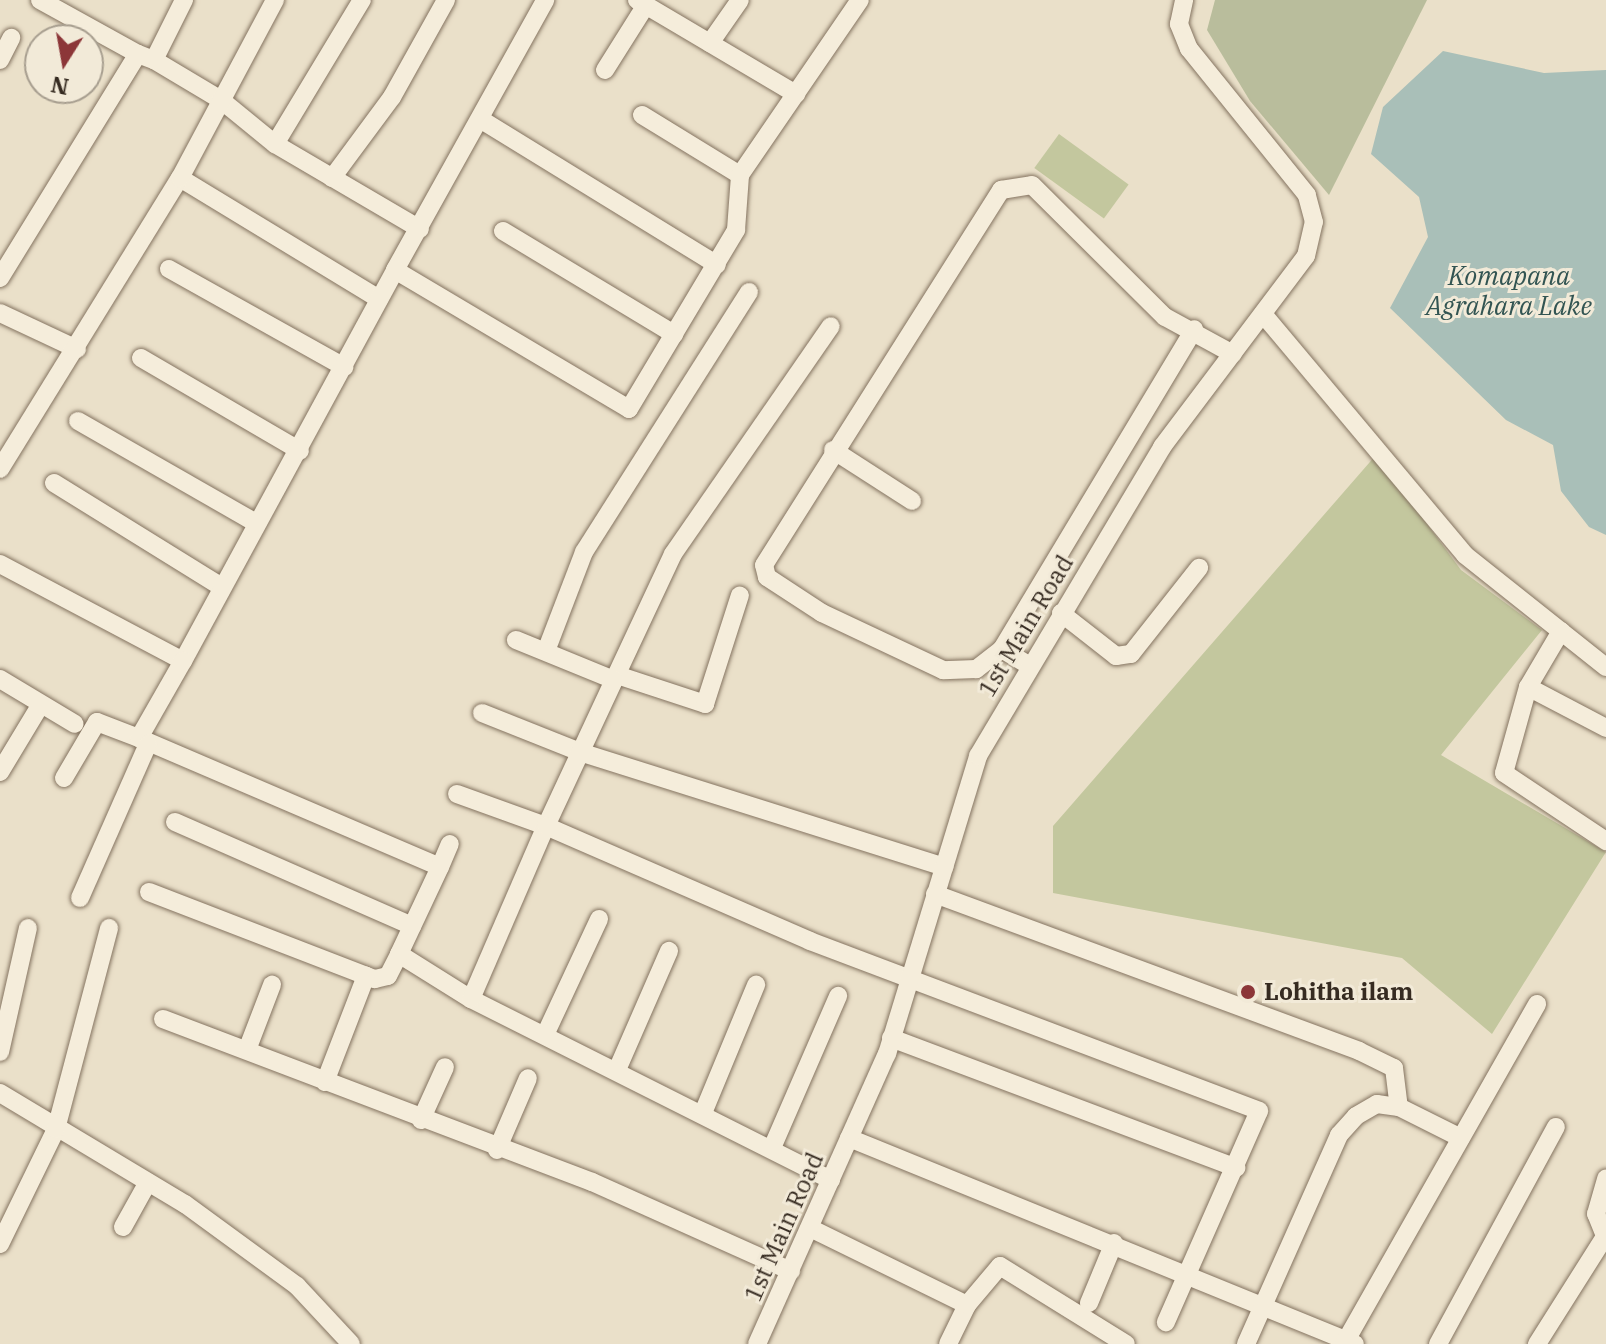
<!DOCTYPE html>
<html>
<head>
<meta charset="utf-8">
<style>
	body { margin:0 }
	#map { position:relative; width:1606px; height:1344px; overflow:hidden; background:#eae0c9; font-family:"IBM Plex Serif",serif }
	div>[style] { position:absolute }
	.green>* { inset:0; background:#c3c79e; transform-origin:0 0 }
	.cemetery>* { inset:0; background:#b9bd9c }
	.water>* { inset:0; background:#a9bfb8 }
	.roads { filter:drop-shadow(0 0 2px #847360) drop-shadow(0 0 2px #847360) }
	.minor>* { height:18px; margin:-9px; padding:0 9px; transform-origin:9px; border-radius:9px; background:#f5eddb }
	.dots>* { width:22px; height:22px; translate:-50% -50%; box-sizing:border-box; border:4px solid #f2ead8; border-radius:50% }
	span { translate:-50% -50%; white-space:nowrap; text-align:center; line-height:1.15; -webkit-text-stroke:6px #f2ead8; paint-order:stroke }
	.street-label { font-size:24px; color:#362b21 }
	.poi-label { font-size:24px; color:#362b21; font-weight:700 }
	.left { translate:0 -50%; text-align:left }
	.water-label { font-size:26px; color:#325452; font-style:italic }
	.north { position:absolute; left:24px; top:24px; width:80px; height:80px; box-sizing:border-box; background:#f2ead8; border:2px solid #a79e8f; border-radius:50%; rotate:191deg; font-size:22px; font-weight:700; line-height:32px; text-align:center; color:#362b21 }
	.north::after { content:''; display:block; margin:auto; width:28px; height:36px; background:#8c3638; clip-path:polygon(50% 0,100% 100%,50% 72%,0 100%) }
</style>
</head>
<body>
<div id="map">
	<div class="green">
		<i style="left:1059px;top:134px;width:86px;height:42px;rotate:36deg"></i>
		<i style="clip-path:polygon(1376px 455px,1461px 570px,1542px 630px,1441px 755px,1606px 852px,1492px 1034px,1402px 958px,1053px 893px,1053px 826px)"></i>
	</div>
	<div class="cemetery">
		<i style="clip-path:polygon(1215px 0,1427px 0,1329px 195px,1250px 101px,1207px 30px)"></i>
	</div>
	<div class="water">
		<i style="clip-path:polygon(1443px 51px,1544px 73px,1606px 70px,1606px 535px,1589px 527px,1561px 491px,1553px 445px,1506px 420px,1390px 308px,1428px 237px,1419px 197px,1371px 154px,1383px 107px)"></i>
	</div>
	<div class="roads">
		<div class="minor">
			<i style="left:40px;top:0;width:112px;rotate:28.9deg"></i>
			<i style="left:184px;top:0;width:67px;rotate:116.6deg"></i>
			<i style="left:154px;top:60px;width:78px;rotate:30.8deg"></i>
			<i style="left:221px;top:100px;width:70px;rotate:39.2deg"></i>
			<i style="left:275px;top:144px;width:168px;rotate:30.4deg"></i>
			<i style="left:637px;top:0;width:185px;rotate:30.6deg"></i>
			<i style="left:710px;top:43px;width:52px;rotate:-55.1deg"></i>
			<i style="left:0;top:60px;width:25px;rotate:-63deg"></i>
			<i style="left:605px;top:70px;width:77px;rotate:-57.8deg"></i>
			<i style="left:642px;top:115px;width:115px;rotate:31.5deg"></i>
			<i style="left:480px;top:119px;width:278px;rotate:31.6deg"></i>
			<i style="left:275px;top:144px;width:168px;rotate:-58.9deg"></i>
			<i style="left:180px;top:178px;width:233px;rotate:31.3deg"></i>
			<i style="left:332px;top:178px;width:101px;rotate:-53.5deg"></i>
			<i style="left:392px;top:97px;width:111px;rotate:-60.9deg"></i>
			<i style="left:503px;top:231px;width:200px;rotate:31.1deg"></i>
			<i style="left:169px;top:269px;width:201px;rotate:29.2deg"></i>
			<i style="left:395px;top:270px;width:309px;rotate:-60.9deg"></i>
			<i style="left:0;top:278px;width:263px;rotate:-58.4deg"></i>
			<i style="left:138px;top:54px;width:17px;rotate:21deg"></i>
			<i style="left:0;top:313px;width:85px;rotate:25.1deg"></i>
			<i style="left:1263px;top:314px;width:314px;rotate:50deg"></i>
			<i style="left:1465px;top:555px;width:180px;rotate:38.5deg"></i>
			<i style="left:141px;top:358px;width:184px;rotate:30.3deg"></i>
			<i style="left:78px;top:421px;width:205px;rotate:29.8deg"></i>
			<i style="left:833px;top:450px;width:94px;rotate:32.8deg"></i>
			<i style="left:0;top:469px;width:342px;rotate:-58.3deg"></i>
			<i style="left:180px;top:178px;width:202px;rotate:-61.9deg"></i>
			<i style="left:54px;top:483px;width:195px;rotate:31.8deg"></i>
			<i style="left:0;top:564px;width:207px;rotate:27.9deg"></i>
			<i style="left:183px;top:661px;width:445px;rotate:-61.5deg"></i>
			<i style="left:395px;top:270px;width:272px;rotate:30.7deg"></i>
			<i style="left:629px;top:409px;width:209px;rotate:-59.1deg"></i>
			<i style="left:736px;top:230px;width:55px;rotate:-85.8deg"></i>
			<i style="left:740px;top:175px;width:212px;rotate:-55.6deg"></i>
			<i style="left:1061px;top:613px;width:70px;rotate:38deg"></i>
			<i style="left:1116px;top:656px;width:15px;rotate:-8deg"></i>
			<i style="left:1131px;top:654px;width:110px;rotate:-51.7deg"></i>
			<i style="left:1561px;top:631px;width:65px;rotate:120.5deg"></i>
			<i style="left:1528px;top:687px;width:89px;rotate:105.6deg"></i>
			<i style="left:1504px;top:773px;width:123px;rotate:33.7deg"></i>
			<i style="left:1002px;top:649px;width:33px;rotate:142deg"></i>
			<i style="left:976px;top:669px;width:33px;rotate:178deg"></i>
			<i style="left:943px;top:670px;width:134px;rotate:-154.8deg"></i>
			<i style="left:822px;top:613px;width:66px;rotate:-146.8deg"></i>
			<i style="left:767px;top:577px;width:12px;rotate:-104deg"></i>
			<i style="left:764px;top:565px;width:444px;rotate:-57.7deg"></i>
			<i style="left:1001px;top:190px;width:31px;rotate:-9deg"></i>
			<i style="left:1032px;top:185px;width:187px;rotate:44.8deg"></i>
			<i style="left:1165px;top:317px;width:77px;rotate:28.6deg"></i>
			<i style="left:546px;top:651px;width:106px;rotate:-69deg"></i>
			<i style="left:584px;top:552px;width:308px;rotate:-57.6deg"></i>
			<i style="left:1030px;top:666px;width:33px;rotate:-149deg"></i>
			<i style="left:1002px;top:649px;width:373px;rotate:-59deg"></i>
			<i style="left:617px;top:675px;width:93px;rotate:18.2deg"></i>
			<i style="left:705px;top:704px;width:114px;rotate:-72.2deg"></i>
			<i style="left:0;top:679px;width:87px;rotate:31deg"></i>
			<i style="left:614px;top:680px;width:139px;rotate:-64.9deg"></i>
			<i style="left:673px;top:554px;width:277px;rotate:-55.3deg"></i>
			<i style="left:1528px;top:687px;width:88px;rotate:27.7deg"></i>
			<i style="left:482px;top:713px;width:105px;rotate:21.7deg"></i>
			<i style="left:580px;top:752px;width:382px;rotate:17.5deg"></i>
			<i style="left:139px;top:738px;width:327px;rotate:23.2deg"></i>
			<i style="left:440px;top:867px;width:96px;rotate:115.2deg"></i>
			<i style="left:399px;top:954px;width:85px;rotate:32deg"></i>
			<i style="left:0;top:772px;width:79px;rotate:-58.9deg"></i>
			<i style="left:64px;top:778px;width:65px;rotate:-59.5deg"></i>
			<i style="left:97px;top:722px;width:45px;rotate:20.9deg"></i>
			<i style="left:139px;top:738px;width:89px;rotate:-60.3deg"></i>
			<i style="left:457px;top:794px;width:95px;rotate:19.8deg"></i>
			<i style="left:546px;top:826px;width:161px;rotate:-65deg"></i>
			<i style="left:614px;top:680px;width:106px;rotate:-157.8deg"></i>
			<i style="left:175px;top:822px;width:259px;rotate:23.7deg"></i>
			<i style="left:440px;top:867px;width:25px;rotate:-67deg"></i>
			<i style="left:149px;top:892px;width:242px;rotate:21.1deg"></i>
			<i style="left:375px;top:979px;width:13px;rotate:-13deg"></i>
			<i style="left:388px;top:976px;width:25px;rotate:-63deg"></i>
			<i style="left:935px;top:894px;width:452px;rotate:20.3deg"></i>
			<i style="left:1359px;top:1051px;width:39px;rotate:26deg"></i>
			<i style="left:1394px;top:1068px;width:39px;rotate:83deg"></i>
			<i style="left:80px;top:898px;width:168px;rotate:-66.2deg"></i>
			<i style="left:163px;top:1019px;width:459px;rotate:20.8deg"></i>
			<i style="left:592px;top:1182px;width:218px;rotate:24.1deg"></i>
			<i style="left:545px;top:1035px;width:128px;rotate:-65deg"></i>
			<i style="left:891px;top:1038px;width:369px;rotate:20.6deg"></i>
			<i style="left:247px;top:1050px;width:70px;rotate:-69deg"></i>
			<i style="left:0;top:1052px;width:127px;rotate:-77.3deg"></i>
			<i style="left:617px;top:1070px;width:130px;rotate:-66.4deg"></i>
			<i style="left:325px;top:1082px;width:114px;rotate:-68.9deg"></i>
			<i style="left:0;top:1093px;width:216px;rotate:31deg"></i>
			<i style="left:185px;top:1204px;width:139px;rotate:36.2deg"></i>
			<i style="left:297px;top:1286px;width:79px;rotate:47deg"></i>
			<i style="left:703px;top:1113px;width:139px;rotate:-67.5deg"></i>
			<i style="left:421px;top:1120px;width:58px;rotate:-65.6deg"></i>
			<i style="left:849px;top:1138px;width:546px;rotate:22.15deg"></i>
			<i style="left:772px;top:1148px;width:166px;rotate:-66.5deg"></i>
			<i style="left:497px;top:1150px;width:78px;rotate:-66.7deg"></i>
			<i style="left:831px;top:1180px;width:403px;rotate:-153.3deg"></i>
			<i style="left:471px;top:999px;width:189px;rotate:-66.6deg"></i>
			<i style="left:546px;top:826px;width:288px;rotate:23.5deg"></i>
			<i style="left:810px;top:941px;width:480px;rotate:20.7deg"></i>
			<i style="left:1259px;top:1111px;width:231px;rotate:113.8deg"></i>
			<i style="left:123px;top:1227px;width:51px;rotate:-60.9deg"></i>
			<i style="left:810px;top:1228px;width:175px;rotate:26.1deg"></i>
			<i style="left:967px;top:1305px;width:43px;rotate:116deg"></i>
			<i style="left:1605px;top:1236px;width:24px;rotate:-112deg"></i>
			<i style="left:1596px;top:1214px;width:37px;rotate:-74deg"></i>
			<i style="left:0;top:1244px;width:128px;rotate:-64deg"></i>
			<i style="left:56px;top:1129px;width:208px;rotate:-75.2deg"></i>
			<i style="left:1089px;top:1303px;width:65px;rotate:-67.4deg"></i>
			<i style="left:967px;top:1305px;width:51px;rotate:-49.8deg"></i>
			<i style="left:1000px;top:1266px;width:148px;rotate:31.8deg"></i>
			<i style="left:757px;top:1344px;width:318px;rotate:-65.9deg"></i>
			<i style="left:887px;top:1054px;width:312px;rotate:-73deg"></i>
			<i style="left:978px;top:756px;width:360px;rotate:-59.2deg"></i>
			<i style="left:1162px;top:447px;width:239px;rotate:-53deg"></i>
			<i style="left:1306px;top:256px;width:35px;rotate:-77deg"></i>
			<i style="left:1314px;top:222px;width:28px;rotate:-105deg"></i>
			<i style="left:1307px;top:195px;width:188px;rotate:-128.9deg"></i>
			<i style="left:1189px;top:49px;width:27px;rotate:-112deg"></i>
			<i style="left:1179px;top:24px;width:25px;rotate:-78deg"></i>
			<i style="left:1246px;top:1344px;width:229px;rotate:-66deg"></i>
			<i style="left:1339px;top:1135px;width:25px;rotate:-48deg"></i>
			<i style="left:1356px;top:1116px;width:24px;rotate:-30deg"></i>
			<i style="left:1377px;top:1104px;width:22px;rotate:8deg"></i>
			<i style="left:1399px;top:1107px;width:69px;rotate:26.6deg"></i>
			<i style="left:1344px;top:1344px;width:391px;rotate:-60.4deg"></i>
			<i style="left:1438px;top:1344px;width:247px;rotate:-61.5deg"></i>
			<i style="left:1537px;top:1344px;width:129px;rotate:-57.7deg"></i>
		</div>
	</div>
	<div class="dots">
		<i style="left:1248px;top:992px;background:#8c3638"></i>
	</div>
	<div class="street-label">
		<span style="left:1026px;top:626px;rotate:-59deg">1st Main Road</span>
		<span style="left:784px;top:1227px;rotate:-66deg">1st Main Road</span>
	</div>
	<div class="poi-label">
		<span class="left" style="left:1264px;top:992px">Lohitha ilam</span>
	</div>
	<div class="water-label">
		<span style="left:1509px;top:291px">Komapana<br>Agrahara Lake</span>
	</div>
	<div class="north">N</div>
</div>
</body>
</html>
